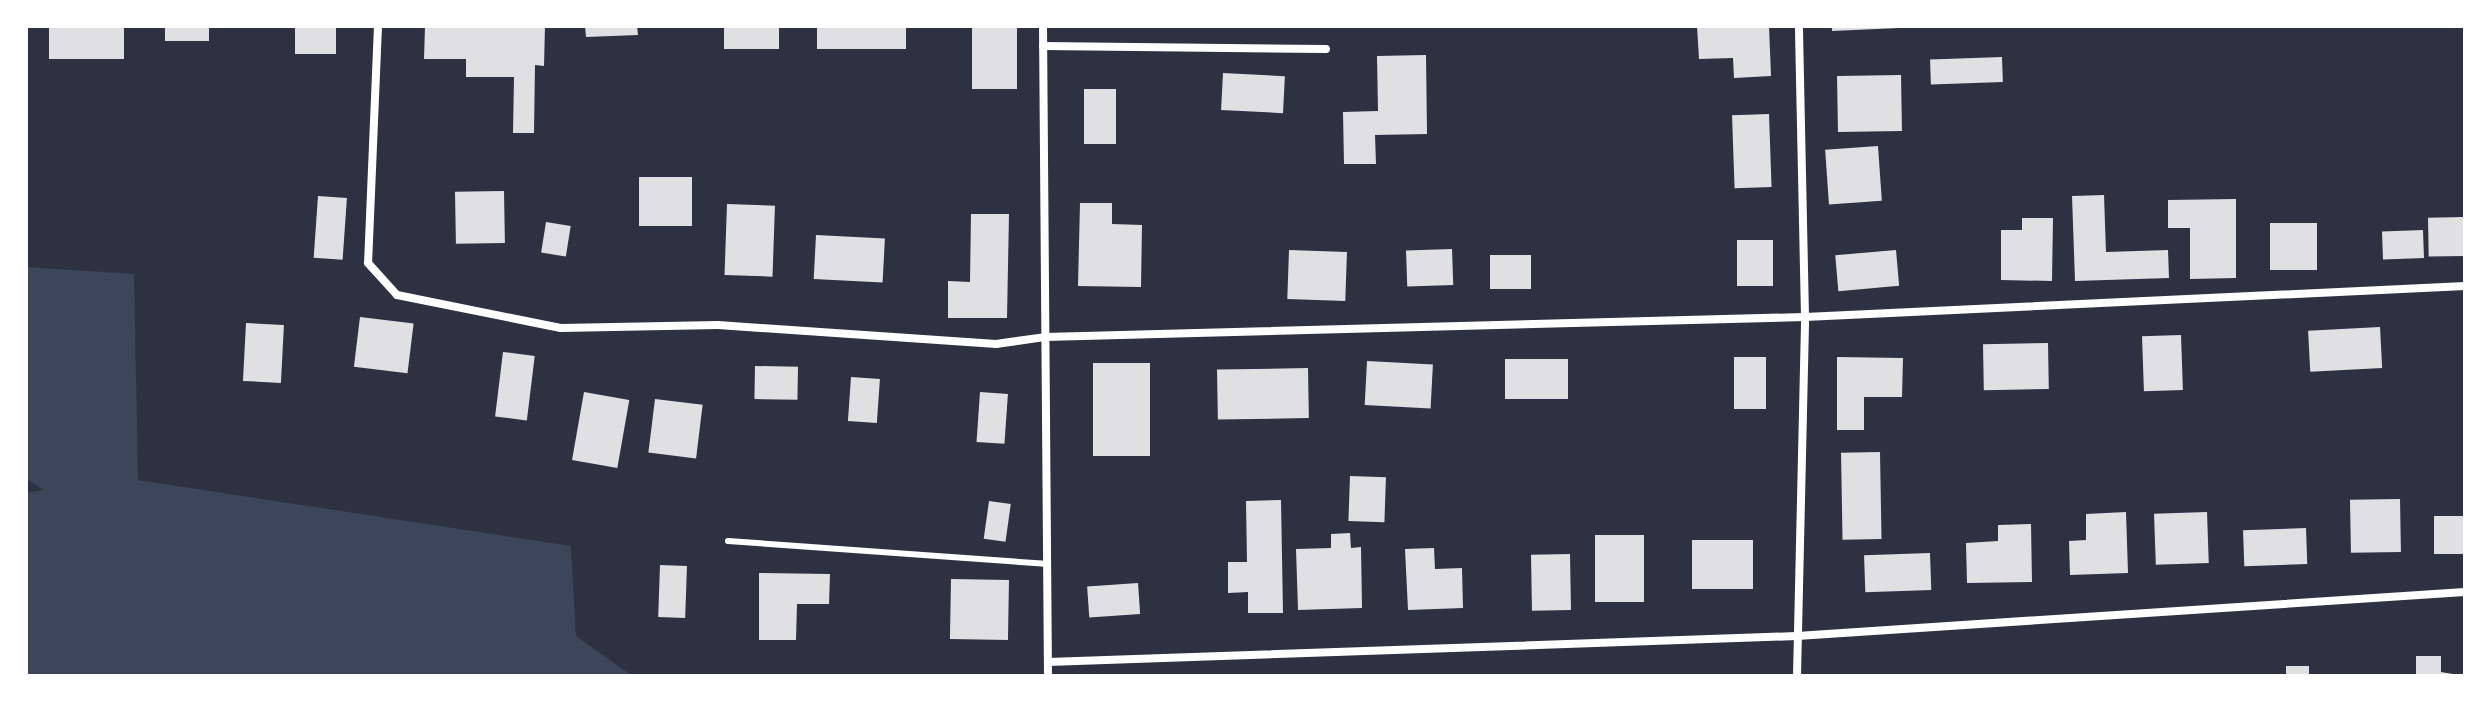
<!DOCTYPE html>
<html>
<head>
<meta charset="utf-8">
<style>
	body { margin:0 }
	#map { position:relative; width:2491px; height:702px; overflow:hidden; background:#2d3142; font-family:"Open Sans",sans-serif }
	div>[style] { position:absolute }
	.green>* { inset:0; background:#3c4559 }
	.building>* { inset:0; background:#e0e0e3; transform-origin:0 0 }
	.service>* { height:6px; margin:-3px; padding:0 3px; transform-origin:3px; border-radius:3px; background:#fff }
	.minor>* { height:8px; margin:-4px; padding:0 4px; transform-origin:4px; border-radius:4px; background:#fff }
	span { translate:-50% -50%; white-space:nowrap; text-align:center; line-height:1.15; -webkit-text-stroke:8px #fff; paint-order:stroke }
	.frame { position:absolute; inset:0; border:28px solid #fff; pointer-events:none }
</style>
</head>
<body>
<div id="map">
	<div class="green">
		<i style="clip-path:polygon(26px 267px,134px 274px,138px 480px,571px 546px,576px 636px,632px 676px,26px 676px,26px 493px,44px 490px,26px 479px)"></i>
	</div>
	<div class="building">
		<i style="left:49px;top:26px;width:75px;height:33px"></i>
		<i style="left:165px;top:26px;width:44px;height:15px"></i>
		<i style="left:295px;top:26px;width:41px;height:28px"></i>
		<i style="clip-path:polygon(425px 26px,545px 26px,544px 66px,535px 65px,534px 133px,513px 133px,514px 77px,466px 77px,466px 59px,424px 59px)"></i>
		<i style="clip-path:polygon(585px 26px,637px 26px,638px 35px,586px 37px)"></i>
		<i style="left:724px;top:26px;width:55px;height:23px"></i>
		<i style="left:817px;top:26px;width:89px;height:23px"></i>
		<i style="left:972px;top:26px;width:45px;height:63px"></i>
		<i style="clip-path:polygon(1697px 26px,1769px 26px,1771px 76px,1734px 78px,1733px 58px,1699px 59px)"></i>
		<i style="clip-path:polygon(1832px 26px,1899px 26px,1899px 28px,1832px 31px)"></i>
		<i style="clip-path:polygon(1426px 55px,1427px 134px,1375px 135px,1376px 164px,1344px 164px,1343px 112px,1378px 111px,1377px 56px)"></i>
		<i style="left:2002px;top:57px;width:25px;height:72px;rotate:88deg"></i>
		<i style="left:1223px;top:73px;width:62px;height:37px;rotate:3deg"></i>
		<i style="left:1901px;top:75px;width:56px;height:64px;rotate:89deg"></i>
		<i style="left:1084px;top:89px;width:32px;height:55px"></i>
		<i style="left:1769px;top:114px;width:73px;height:37px;rotate:88deg"></i>
		<i style="left:1878px;top:146px;width:55px;height:53px;rotate:86deg"></i>
		<i style="left:639px;top:177px;width:53px;height:49px"></i>
		<i style="left:504px;top:191px;width:52px;height:49px;rotate:89deg"></i>
		<i style="clip-path:polygon(2104px 195px,2106px 252px,2168px 250px,2169px 278px,2075px 281px,2072px 196px)"></i>
		<i style="left:318px;top:196px;width:29px;height:62px;rotate:4deg"></i>
		<i style="clip-path:polygon(2236px 199px,2236px 278px,2190px 279px,2190px 228px,2168px 228px,2168px 200px)"></i>
		<i style="clip-path:polygon(1080px 203px,1112px 203px,1112px 224px,1142px 225px,1141px 287px,1078px 286px)"></i>
		<i style="left:727px;top:204px;width:48px;height:71px;rotate:2deg"></i>
		<i style="clip-path:polygon(971px 214px,1009px 214px,1007px 318px,948px 318px,948px 281px,970px 282px)"></i>
		<i style="left:2464px;top:217px;width:39px;height:36px;rotate:89deg"></i>
		<i style="clip-path:polygon(2022px 218px,2053px 218px,2052px 281px,2001px 280px,2001px 230px,2022px 230px)"></i>
		<i style="left:546px;top:222px;width:25px;height:31px;rotate:9deg"></i>
		<i style="left:2270px;top:223px;width:47px;height:47px"></i>
		<i style="left:2423px;top:230px;width:28px;height:41px;rotate:88deg"></i>
		<i style="left:816px;top:235px;width:69px;height:44px;rotate:3deg"></i>
		<i style="left:1773px;top:240px;width:46px;height:36px;rotate:90deg"></i>
		<i style="left:1452px;top:249px;width:36px;height:46px;rotate:88deg"></i>
		<i style="left:1289px;top:250px;width:58px;height:49px;rotate:2deg"></i>
		<i style="left:1896px;top:250px;width:36px;height:61px;rotate:85deg"></i>
		<i style="left:1531px;top:255px;width:34px;height:41px;rotate:90deg"></i>
		<i style="left:360px;top:317px;width:54px;height:50px;rotate:7deg"></i>
		<i style="left:246px;top:323px;width:38px;height:58px;rotate:3deg"></i>
		<i style="left:2380px;top:327px;width:41px;height:72px;rotate:87deg"></i>
		<i style="left:2181px;top:335px;width:55px;height:39px;rotate:88deg"></i>
		<i style="left:2048px;top:343px;width:46px;height:65px;rotate:89deg"></i>
		<i style="left:503px;top:352px;width:32px;height:65px;rotate:7deg"></i>
		<i style="left:1734px;top:357px;width:32px;height:52px"></i>
		<i style="clip-path:polygon(1837px 357px,1903px 358px,1902px 397px,1864px 397px,1864px 430px,1837px 430px)"></i>
		<i style="left:1568px;top:359px;width:40px;height:63px;rotate:90deg"></i>
		<i style="left:1367px;top:361px;width:66px;height:44px;rotate:3deg"></i>
		<i style="left:1093px;top:363px;width:57px;height:93px"></i>
		<i style="left:755px;top:366px;width:43px;height:33px;rotate:1deg"></i>
		<i style="left:1308px;top:368px;width:50px;height:91px;rotate:89deg"></i>
		<i style="left:851px;top:377px;width:29px;height:44px;rotate:4deg"></i>
		<i style="left:584px;top:392px;width:46px;height:69px;rotate:10deg"></i>
		<i style="left:980px;top:392px;width:28px;height:50px;rotate:4deg"></i>
		<i style="left:655px;top:399px;width:48px;height:54px;rotate:7deg"></i>
		<i style="left:1880px;top:452px;width:87px;height:39px;rotate:89deg"></i>
		<i style="left:1350px;top:476px;width:36px;height:45px;rotate:2deg"></i>
		<i style="left:2400px;top:499px;width:53px;height:50px;rotate:89deg"></i>
		<i style="clip-path:polygon(1281px 500px,1283px 613px,1248px 613px,1248px 592px,1228px 593px,1228px 562px,1247px 562px,1246px 501px)"></i>
		<i style="left:989px;top:501px;width:22px;height:38px;rotate:8deg"></i>
		<i style="clip-path:polygon(2126px 512px,2128px 573px,2070px 575px,2069px 541px,2086px 540px,2086px 514px)"></i>
		<i style="left:2207px;top:512px;width:51px;height:53px;rotate:88deg"></i>
		<i style="left:2465px;top:516px;width:38px;height:31px;rotate:90deg"></i>
		<i style="clip-path:polygon(2031px 524px,2032px 582px,1967px 583px,1966px 543px,1998px 541px,1998px 525px)"></i>
		<i style="left:2306px;top:528px;width:36px;height:63px;rotate:88deg"></i>
		<i style="clip-path:polygon(1350px 533px,1351px 548px,1361px 547px,1362px 608px,1298px 610px,1296px 549px,1331px 548px,1331px 534px)"></i>
		<i style="left:1595px;top:535px;width:49px;height:67px"></i>
		<i style="left:1692px;top:540px;width:61px;height:49px"></i>
		<i style="clip-path:polygon(1434px 548px,1435px 569px,1462px 568px,1463px 608px,1408px 610px,1405px 549px)"></i>
		<i style="left:1930px;top:553px;width:37px;height:66px;rotate:88deg"></i>
		<i style="left:1570px;top:554px;width:56px;height:39px;rotate:89deg"></i>
		<i style="left:660px;top:565px;width:27px;height:52px;rotate:2deg"></i>
		<i style="clip-path:polygon(759px 573px,830px 574px,829px 604px,797px 604px,796px 640px,759px 640px)"></i>
		<i style="left:951px;top:579px;width:58px;height:60px;rotate:1deg"></i>
		<i style="left:1138px;top:583px;width:31px;height:51px;rotate:86deg"></i>
		<i style="clip-path:polygon(2416px 656px,2441px 656px,2441px 672px,2465px 676px,2416px 676px)"></i>
		<i style="left:2309px;top:666px;width:10px;height:23px;rotate:90deg"></i>
	</div>
	<div class="service">
		<i style="left:728px;top:541px;width:318px;rotate:4.1deg"></i>
	</div>
	<div class="minor">
		<i style="left:378px;top:26px;width:237px;rotate:92.4deg"></i>
		<i style="left:368px;top:263px;width:43px;rotate:47.8deg"></i>
		<i style="left:397px;top:295px;width:167px;rotate:11.4deg"></i>
		<i style="left:561px;top:328px;width:157px;rotate:-1.1deg"></i>
		<i style="left:718px;top:325px;width:279px;rotate:3.9deg"></i>
		<i style="left:996px;top:344px;width:49px;rotate:-8.1deg"></i>
		<i style="left:1045px;top:337px;width:760px;rotate:-1.51deg"></i>
		<i style="left:1805px;top:317px;width:661px;rotate:-2.69deg"></i>
		<i style="left:1043px;top:26px;width:650px;rotate:89.56deg"></i>
		<i style="left:1043px;top:46px;width:283px;rotate:0.6deg"></i>
		<i style="left:1048px;top:662px;width:749px;rotate:-1.99deg"></i>
		<i style="left:1797px;top:636px;width:669px;rotate:-3.77deg"></i>
		<i style="left:1797px;top:676px;width:359px;rotate:-88.7deg"></i>
		<i style="left:1805px;top:317px;width:291px;rotate:-91.2deg"></i>
	</div>
	<div class="frame"></div>
</div>
</body>
</html>
